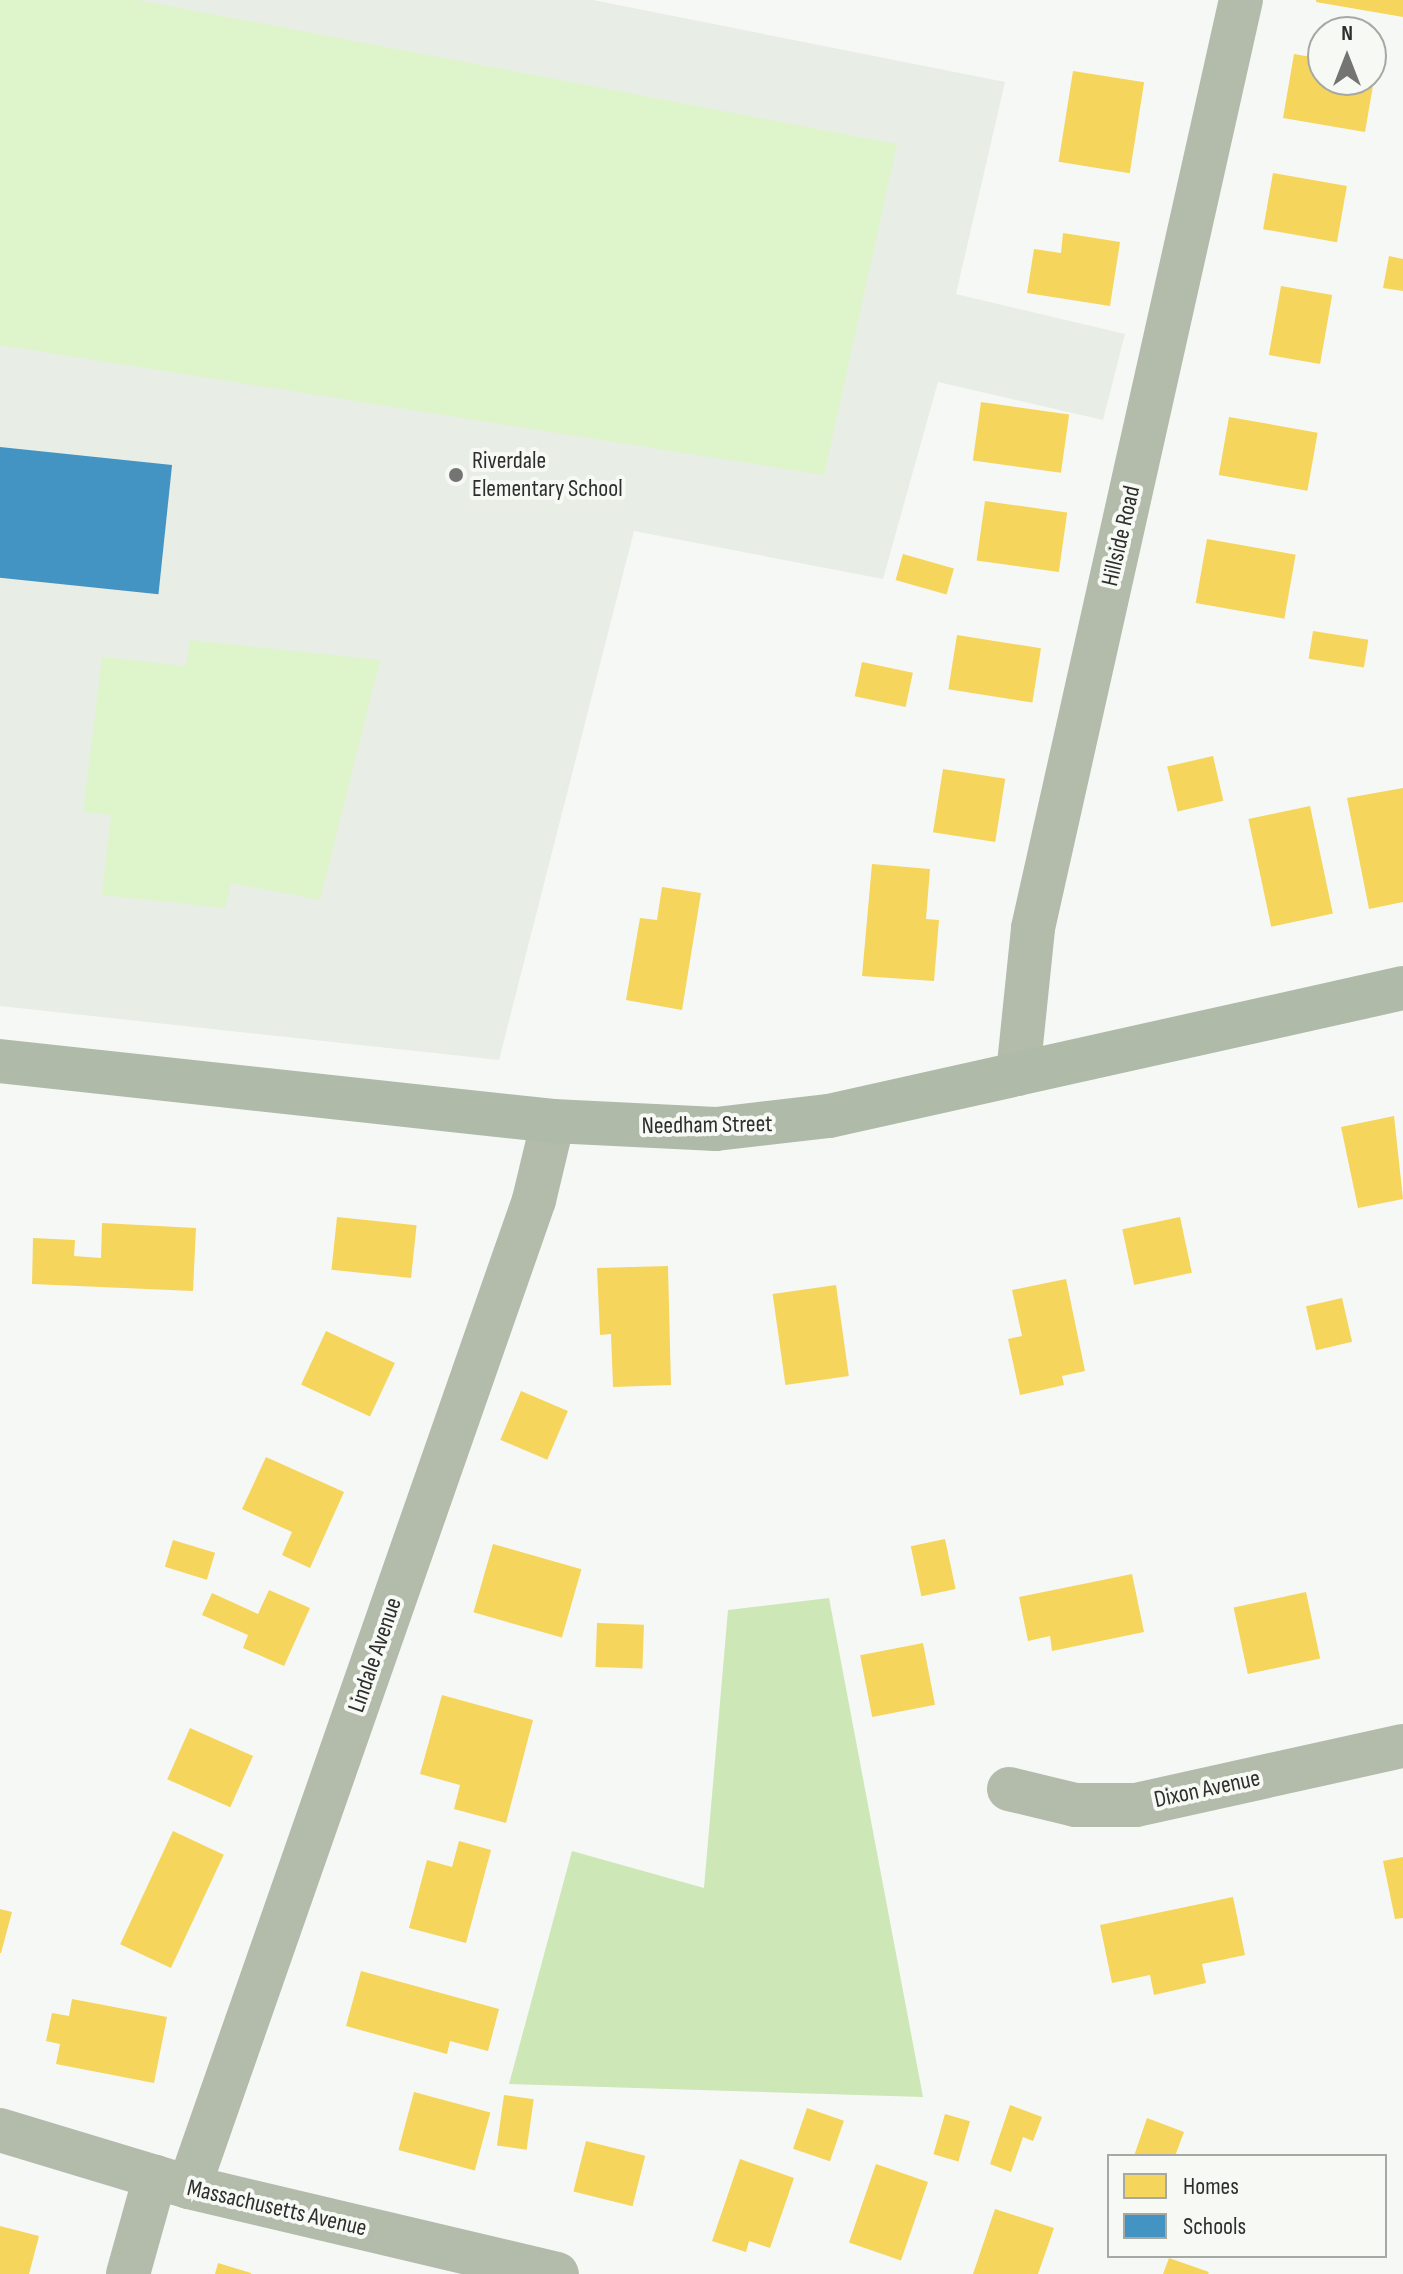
<!DOCTYPE html>
<html>
<head>
<meta charset="utf-8">
<style>
	body { margin:0 }
	#map { position:relative; width:1403px; height:2274px; overflow:hidden; background:#f6f8f5; font-family:"Sofia Sans Condensed",sans-serif }
	div>[style] { position:absolute }
	.built>* { inset:0; background:#e8ede5 }
	.green>* { inset:0; background:#def5cc }
	.forest>* { inset:0; background:#cde7b6 }
	.homes>* { inset:0; background:#f6d55c; transform-origin:0 0 }
	.schools>* { inset:0; background:#4393c3; transform-origin:0 0 }
	.street>* { height:44px; margin:-22px; padding:0 22px; transform-origin:22px; border-radius:22px; background:#b3bcab }
	.secondary>* { height:44px; margin:-22px; padding:0 22px; transform-origin:22px; border-radius:22px; background:#b0baa8 }
	.dots>* { width:22px; height:22px; translate:-50% -50%; box-sizing:border-box; border:4px solid #f6f9f4; border-radius:50% }
	span { translate:-50% -50%; white-space:nowrap; text-align:center; line-height:1.15; -webkit-text-stroke:8px #f6f9f4; paint-order:stroke }
	.poi-label { font-size:24px; color:#2e2f2d }
	.left { translate:0 -50%; text-align:left }
	.street-label { font-size:24px; color:#2e2f2d }
	.legend { position:absolute; left:1107px; top:2154px; width:280px; height:104px; box-sizing:border-box; background:#f6f9f4; border:2px solid #a6a8a4; margin:0; padding:10px 14px; list-style:none; font-size:24px; color:#2e2f2d }
	.legend li { display:flex; align-items:center; gap:16px; height:40px }
	.legend b { width:40px; border:2px solid #a6a8a4 }
	.north { position:absolute; left:1307px; top:16px; width:80px; height:80px; box-sizing:border-box; background:#f6f9f4; border:2px solid #a6a8a4; border-radius:50%; rotate:0deg; font-size:22px; font-weight:700; line-height:32px; text-align:center; color:#2e2f2d }
	.north::after { content:''; display:block; margin:auto; width:28px; height:36px; background:#747573; clip-path:polygon(50% 0,100% 100%,50% 72%,0 100%) }
</style>
</head>
<body>
<div id="map">
	<div class="built">
		<i style="clip-path:polygon(0 0,593px 0,1005px 82px,956px 294px,1125px 334px,1103px 420px,938px 382px,883px 579px,634px 531px,499px 1060px,0 1006px)"></i>
	</div>
	<div class="green">
		<i style="clip-path:polygon(0 0,138px 0,897px 144px,824px 475px,0 345px)"></i>
		<i style="clip-path:polygon(190px 640px,380px 660px,320px 900px,231px 883px,225px 908px,102px 895px,111px 815px,83px 812px,102px 657px,186px 666px)"></i>
	</div>
	<div class="forest">
		<i style="clip-path:polygon(829px 1598px,923px 2097px,509px 2084px,572px 1851px,704px 1888px,728px 1610px)"></i>
	</div>
	<div class="homes">
		<i style="clip-path:polygon(1316px 0,1403px 0,1403px 17px,1316px 2px)"></i>
		<i style="clip-path:polygon(1294px 54px,1323px 59px,1323px 80px,1371px 80px,1376px 68px,1365px 132px,1283px 118px)"></i>
		<i style="left:1073px;top:71px;width:72px;height:92px;rotate:9deg"></i>
		<i style="left:1273px;top:173px;width:75px;height:57px;rotate:10deg"></i>
		<i style="clip-path:polygon(1063px 233px,1120px 242px,1110px 306px,1027px 293px,1034px 249px,1061px 253px)"></i>
		<i style="clip-path:polygon(1389px 256px,1403px 259px,1403px 291px,1383px 288px)"></i>
		<i style="left:1281px;top:286px;width:52px;height:70px;rotate:10deg"></i>
		<i style="left:981px;top:402px;width:89px;height:59px;rotate:8deg"></i>
		<i style="left:1229px;top:417px;width:90px;height:59px;rotate:10deg"></i>
		<i style="left:985px;top:501px;width:83px;height:60px;rotate:8deg"></i>
		<i style="left:1207px;top:539px;width:90px;height:65px;rotate:10deg"></i>
		<i style="left:903px;top:554px;width:53px;height:27px;rotate:16deg"></i>
		<i style="left:1313px;top:631px;width:56px;height:28px;rotate:9deg"></i>
		<i style="left:957px;top:635px;width:85px;height:55px;rotate:9deg"></i>
		<i style="left:862px;top:662px;width:52px;height:35px;rotate:12deg"></i>
		<i style="left:1213px;top:756px;width:46px;height:47px;rotate:77deg"></i>
		<i style="left:943px;top:769px;width:63px;height:64px;rotate:9deg"></i>
		<i style="clip-path:polygon(1403px 788px,1403px 902px,1369px 909px,1347px 798px)"></i>
		<i style="left:1310px;top:806px;width:110px;height:63px;rotate:78deg"></i>
		<i style="clip-path:polygon(872px 864px,930px 869px,926px 919px,939px 920px,934px 981px,862px 976px)"></i>
		<i style="clip-path:polygon(662px 887px,701px 893px,682px 1010px,626px 1000px,640px 918px,657px 920px)"></i>
		<i style="clip-path:polygon(1394px 1116px,1403px 1199px,1358px 1208px,1341px 1127px)"></i>
		<i style="left:337px;top:1217px;width:80px;height:53px;rotate:6deg"></i>
		<i style="left:1180px;top:1217px;width:57px;height:59px;rotate:78deg"></i>
		<i style="clip-path:polygon(102px 1223px,196px 1228px,193px 1291px,32px 1284px,33px 1238px,75px 1240px,74px 1256px,101px 1258px)"></i>
		<i style="clip-path:polygon(668px 1266px,671px 1385px,613px 1387px,611px 1334px,600px 1335px,597px 1268px)"></i>
		<i style="clip-path:polygon(1066px 1279px,1085px 1371px,1062px 1376px,1064px 1385px,1020px 1395px,1008px 1339px,1022px 1336px,1012px 1290px)"></i>
		<i style="left:836px;top:1285px;width:92px;height:64px;rotate:82deg"></i>
		<i style="left:1342px;top:1298px;width:45px;height:37px;rotate:77deg"></i>
		<i style="left:326px;top:1331px;width:76px;height:59px;rotate:25deg"></i>
		<i style="left:521px;top:1391px;width:51px;height:53px;rotate:23deg"></i>
		<i style="clip-path:polygon(266px 1457px,344px 1492px,310px 1568px,282px 1555px,292px 1532px,242px 1509px)"></i>
		<i style="left:945px;top:1539px;width:51px;height:35px;rotate:78deg"></i>
		<i style="left:173px;top:1540px;width:44px;height:28px;rotate:17deg"></i>
		<i style="left:493px;top:1544px;width:92px;height:71px;rotate:16deg"></i>
		<i style="clip-path:polygon(1132px 1574px,1144px 1632px,1052px 1651px,1050px 1636px,1028px 1641px,1019px 1597px)"></i>
		<i style="clip-path:polygon(269px 1590px,310px 1608px,284px 1666px,243px 1648px,248px 1635px,202px 1615px,212px 1593px,258px 1614px)"></i>
		<i style="left:1306px;top:1592px;width:68px;height:74px;rotate:78deg"></i>
		<i style="left:597px;top:1623px;width:47px;height:44px;rotate:2deg"></i>
		<i style="left:923px;top:1643px;width:63px;height:64px;rotate:79deg"></i>
		<i style="clip-path:polygon(442px 1695px,533px 1720px,506px 1823px,454px 1809px,460px 1785px,420px 1774px)"></i>
		<i style="left:190px;top:1728px;width:69px;height:56px;rotate:24deg"></i>
		<i style="left:173px;top:1831px;width:56px;height:125px;rotate:25deg"></i>
		<i style="clip-path:polygon(459px 1841px,491px 1850px,466px 1943px,409px 1928px,427px 1860px,452px 1867px)"></i>
		<i style="clip-path:polygon(1403px 1857px,1403px 1918px,1395px 1919px,1383px 1861px)"></i>
		<i style="clip-path:polygon(1233px 1897px,1245px 1955px,1202px 1964px,1206px 1983px,1154px 1995px,1150px 1975px,1112px 1983px,1100px 1925px)"></i>
		<i style="clip-path:polygon(0 1909px,12px 1912px,1px 1953px,0 1953px)"></i>
		<i style="clip-path:polygon(361px 1971px,499px 2009px,488px 2051px,450px 2041px,447px 2054px,346px 2026px)"></i>
		<i style="clip-path:polygon(72px 1999px,167px 2017px,154px 2083px,56px 2064px,60px 2044px,46px 2041px,52px 2013px,69px 2016px)"></i>
		<i style="left:414px;top:2092px;width:79px;height:60px;rotate:15deg"></i>
		<i style="left:504px;top:2095px;width:30px;height:51px;rotate:8deg"></i>
		<i style="clip-path:polygon(1010px 2105px,1042px 2117px,1033px 2141px,1023px 2137px,1011px 2172px,990px 2164px)"></i>
		<i style="left:807px;top:2108px;width:39px;height:43px;rotate:19deg"></i>
		<i style="left:945px;top:2114px;width:26px;height:42px;rotate:16deg"></i>
		<i style="clip-path:polygon(1147px 2118px,1184px 2132px,1175px 2156px,1134px 2156px)"></i>
		<i style="left:586px;top:2141px;width:61px;height:52px;rotate:14deg"></i>
		<i style="clip-path:polygon(740px 2159px,794px 2178px,770px 2248px,749px 2241px,746px 2252px,712px 2241px)"></i>
		<i style="left:876px;top:2164px;width:55px;height:83px;rotate:19deg"></i>
		<i style="clip-path:polygon(995px 2209px,1054px 2228px,1038px 2274px,973px 2274px)"></i>
		<i style="clip-path:polygon(0 2226px,39px 2236px,29px 2274px,0 2274px)"></i>
		<i style="clip-path:polygon(1169px 2258px,1209px 2272px,1208px 2274px,1163px 2274px)"></i>
		<i style="clip-path:polygon(218px 2263px,251px 2273px,251px 2274px,215px 2274px)"></i>
	</div>
	<div class="schools">
		<i style="left:0;top:447px;width:173px;height:130px;rotate:6deg"></i>
	</div>
	<div class="street">
		<i style="left:1018px;top:1074px;width:147px;rotate:-84.1deg"></i>
		<i style="left:1033px;top:928px;width:951px;rotate:-77.37deg"></i>
		<i style="left:1009px;top:1789px;width:68px;rotate:13.6deg"></i>
		<i style="left:1075px;top:1805px;width:61px"></i>
		<i style="left:1136px;top:1805px;width:273px;rotate:-12.5deg"></i>
		<i style="left:0;top:2130px;width:197px;rotate:16.8deg"></i>
		<i style="left:189px;top:2187px;width:378px;rotate:13.3deg"></i>
		<i style="left:189px;top:2187px;width:1046px;rotate:-70.73deg"></i>
		<i style="left:534px;top:1200px;width:81px;rotate:-76.5deg"></i>
		<i style="left:128px;top:2274px;width:101px;rotate:-74.4deg"></i>
	</div>
	<div class="secondary">
		<i style="left:0;top:1061px;width:556px;rotate:6.19deg"></i>
		<i style="left:553px;top:1121px;width:163px;rotate:2.8deg"></i>
		<i style="left:716px;top:1129px;width:114px;rotate:-6.6deg"></i>
		<i style="left:829px;top:1116px;width:588px;rotate:-12.57deg"></i>
	</div>
	<div class="dots">
		<i style="left:456px;top:475px;background:#747573"></i>
	</div>
	<div class="poi-label">
		<span class="left" style="left:472px;top:475px">Riverdale<br>Elementary School</span>
	</div>
	<div class="street-label">
		<span style="left:1121px;top:536px;rotate:-77deg">Hillside Road</span>
		<span style="left:707px;top:1125px;rotate:-1deg">Needham Street</span>
		<span style="left:375px;top:1655px;rotate:-71deg">Lindale Avenue</span>
		<span style="left:1207px;top:1789px;rotate:-12deg">Dixon Avenue</span>
		<span style="left:277px;top:2208px;rotate:13deg">Massachusetts Avenue</span>
	</div>
	<ul class="legend">
	<li><b style="height:22px;background:#f6d55c"></b>Homes</li>
	<li><b style="height:22px;background:#4393c3"></b>Schools</li>
	</ul>
	<div class="north">N</div>
</div>
</body>
</html>
